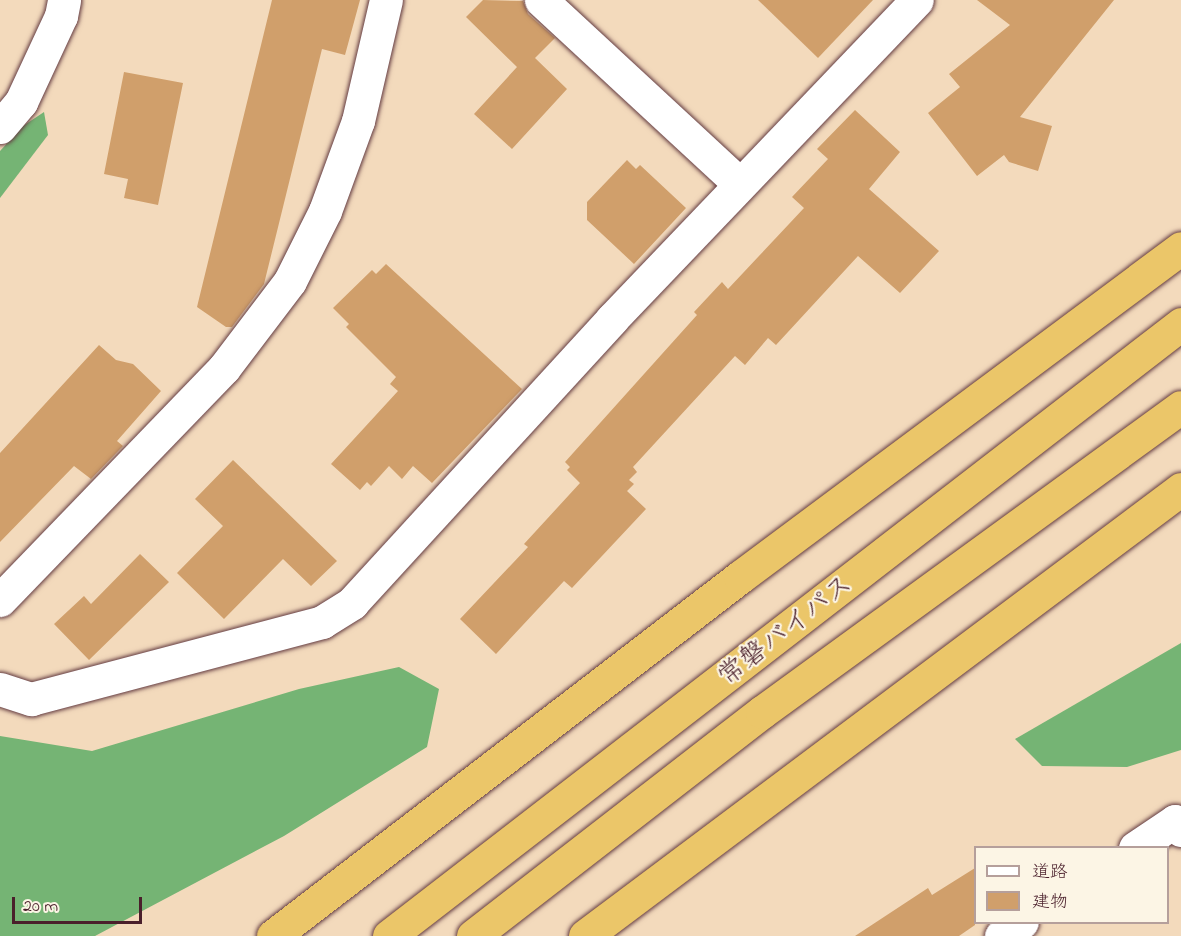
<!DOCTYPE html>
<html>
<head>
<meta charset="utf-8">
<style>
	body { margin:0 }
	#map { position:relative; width:1181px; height:936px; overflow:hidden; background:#f3dabc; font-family:"Indie Flower","Klee One",sans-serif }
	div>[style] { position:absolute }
	.forest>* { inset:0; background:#75b474 }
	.building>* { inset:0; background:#d09f6b }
	.roads { filter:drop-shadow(0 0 2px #633b41) drop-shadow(0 0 2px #633b41) }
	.minor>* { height:33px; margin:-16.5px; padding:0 16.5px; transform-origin:16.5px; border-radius:16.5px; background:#fff }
	.highway>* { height:33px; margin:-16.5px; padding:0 16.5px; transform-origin:16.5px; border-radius:16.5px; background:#ebc669 }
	span { translate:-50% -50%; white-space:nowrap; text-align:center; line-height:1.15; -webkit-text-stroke:4.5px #fcf5e5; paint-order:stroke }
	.street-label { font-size:27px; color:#4a1f2b }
	.legend { position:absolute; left:974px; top:846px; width:195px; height:78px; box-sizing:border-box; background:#fcf5e5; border:2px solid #b59f9b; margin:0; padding:8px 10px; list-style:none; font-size:18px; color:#4a1f2b }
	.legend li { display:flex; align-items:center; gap:12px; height:30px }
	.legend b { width:30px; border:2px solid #b59f9b }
	.scale { position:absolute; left:12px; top:897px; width:130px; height:27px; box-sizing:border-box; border:3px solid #4a1f2b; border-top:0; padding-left:8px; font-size:18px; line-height:21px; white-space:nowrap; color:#4a1f2b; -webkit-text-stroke:4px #fcf5e5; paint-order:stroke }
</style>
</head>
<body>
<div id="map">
	<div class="forest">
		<i style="clip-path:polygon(44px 112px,48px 135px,0 198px,0 151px,23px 126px)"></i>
		<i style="clip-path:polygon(1181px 643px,1181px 750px,1127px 767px,1042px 766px,1015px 739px)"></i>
		<i style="clip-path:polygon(399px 667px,439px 689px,427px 747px,284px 836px,95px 936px,0 936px,0 736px,92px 751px,299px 689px)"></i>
	</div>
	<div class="building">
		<i style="clip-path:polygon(272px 0,360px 0,345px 55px,322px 49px,264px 284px,232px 327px,226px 327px,197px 307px)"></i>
		<i style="clip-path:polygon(483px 0,523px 1px,528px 14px,555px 38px,535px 58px,567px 89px,512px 149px,474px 114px,517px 67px,466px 17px)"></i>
		<i style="clip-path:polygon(758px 0,873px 0,818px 58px)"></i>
		<i style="clip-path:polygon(977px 0,1114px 0,1020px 117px,1052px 126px,1038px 171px,1009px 162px,1004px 155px,977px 176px,928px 113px,960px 87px,949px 74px,1010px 25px)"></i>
		<i style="clip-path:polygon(124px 72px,183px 83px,158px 205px,124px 198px,128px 179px,104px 174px)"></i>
		<i style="clip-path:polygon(855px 110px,900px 152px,869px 189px,939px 251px,900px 293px,858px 256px,776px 345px,768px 338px,745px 365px,735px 356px,633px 467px,637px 472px,629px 480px,634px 484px,627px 491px,646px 509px,572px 588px,564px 581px,496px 654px,460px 619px,528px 547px,524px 544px,580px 483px,567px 470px,570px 467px,565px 462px,697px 315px,694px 312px,722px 282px,728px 289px,804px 208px,792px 197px,828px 159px,817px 149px)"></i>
		<i style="clip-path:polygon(627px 160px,636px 169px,640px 165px,686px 208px,634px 264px,587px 220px,587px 202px)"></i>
		<i style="clip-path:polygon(386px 264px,522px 389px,432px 483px,413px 466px,402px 479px,389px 466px,371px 486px,367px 482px,360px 490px,331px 464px,398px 391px,390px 384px,396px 377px,346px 327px,349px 324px,333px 308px,372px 270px,376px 274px)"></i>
		<i style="clip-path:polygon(99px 345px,116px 360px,133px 364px,161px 391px,117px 441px,123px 446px,91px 479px,74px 466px,0 542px,0 453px)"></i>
		<i style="clip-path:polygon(233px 460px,337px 561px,311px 586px,283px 559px,224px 619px,177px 573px,223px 526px,195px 499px)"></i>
		<i style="clip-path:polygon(140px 554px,169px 582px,89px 660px,54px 624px,84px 596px,91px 604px)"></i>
		<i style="clip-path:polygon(975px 868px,975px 925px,959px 936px,855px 936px,928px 888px,932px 895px)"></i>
	</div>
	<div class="roads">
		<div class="minor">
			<i style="left:541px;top:0;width:271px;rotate:42.8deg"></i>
			<i style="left:0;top:127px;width:33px;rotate:-50deg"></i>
			<i style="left:21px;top:102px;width:95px;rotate:-65.1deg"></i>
			<i style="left:61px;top:16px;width:16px;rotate:-79deg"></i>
			<i style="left:0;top:600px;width:322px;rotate:-46deg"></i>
			<i style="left:224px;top:368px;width:109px;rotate:-52.8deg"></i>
			<i style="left:290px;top:281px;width:78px;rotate:-63.4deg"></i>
			<i style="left:325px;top:211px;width:96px;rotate:-69.9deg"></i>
			<i style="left:358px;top:121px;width:124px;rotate:-77deg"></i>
			<i style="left:0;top:689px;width:33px;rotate:18deg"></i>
			<i style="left:31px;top:699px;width:301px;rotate:-14.8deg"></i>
			<i style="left:322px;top:622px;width:36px;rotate:-32deg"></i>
			<i style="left:352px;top:603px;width:385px;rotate:-47.5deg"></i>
			<i style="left:612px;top:319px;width:441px;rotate:-46.3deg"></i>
			<i style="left:1135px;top:848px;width:48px;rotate:-34deg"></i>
			<i style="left:1175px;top:821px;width:11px;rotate:56deg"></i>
			<i style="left:1001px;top:936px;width:25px;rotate:-34deg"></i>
		</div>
		<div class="highway">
			<i style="left:273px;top:936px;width:589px;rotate:-37.55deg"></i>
			<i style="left:740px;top:577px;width:550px;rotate:-36.72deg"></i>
			<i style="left:389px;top:936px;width:1001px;rotate:-37.69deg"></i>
			<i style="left:473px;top:936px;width:366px;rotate:-37.8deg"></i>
			<i style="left:762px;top:712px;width:518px;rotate:-36.05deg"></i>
			<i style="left:585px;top:936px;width:745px;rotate:-36.87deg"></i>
		</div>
	</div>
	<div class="street-label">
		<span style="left:786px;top:631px;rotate:-38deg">常磐バイパス</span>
	</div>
	<ul class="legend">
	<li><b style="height:8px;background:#fff"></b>道路</li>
	<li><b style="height:16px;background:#d09f6b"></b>建物</li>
	</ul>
	<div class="scale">20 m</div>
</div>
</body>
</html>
